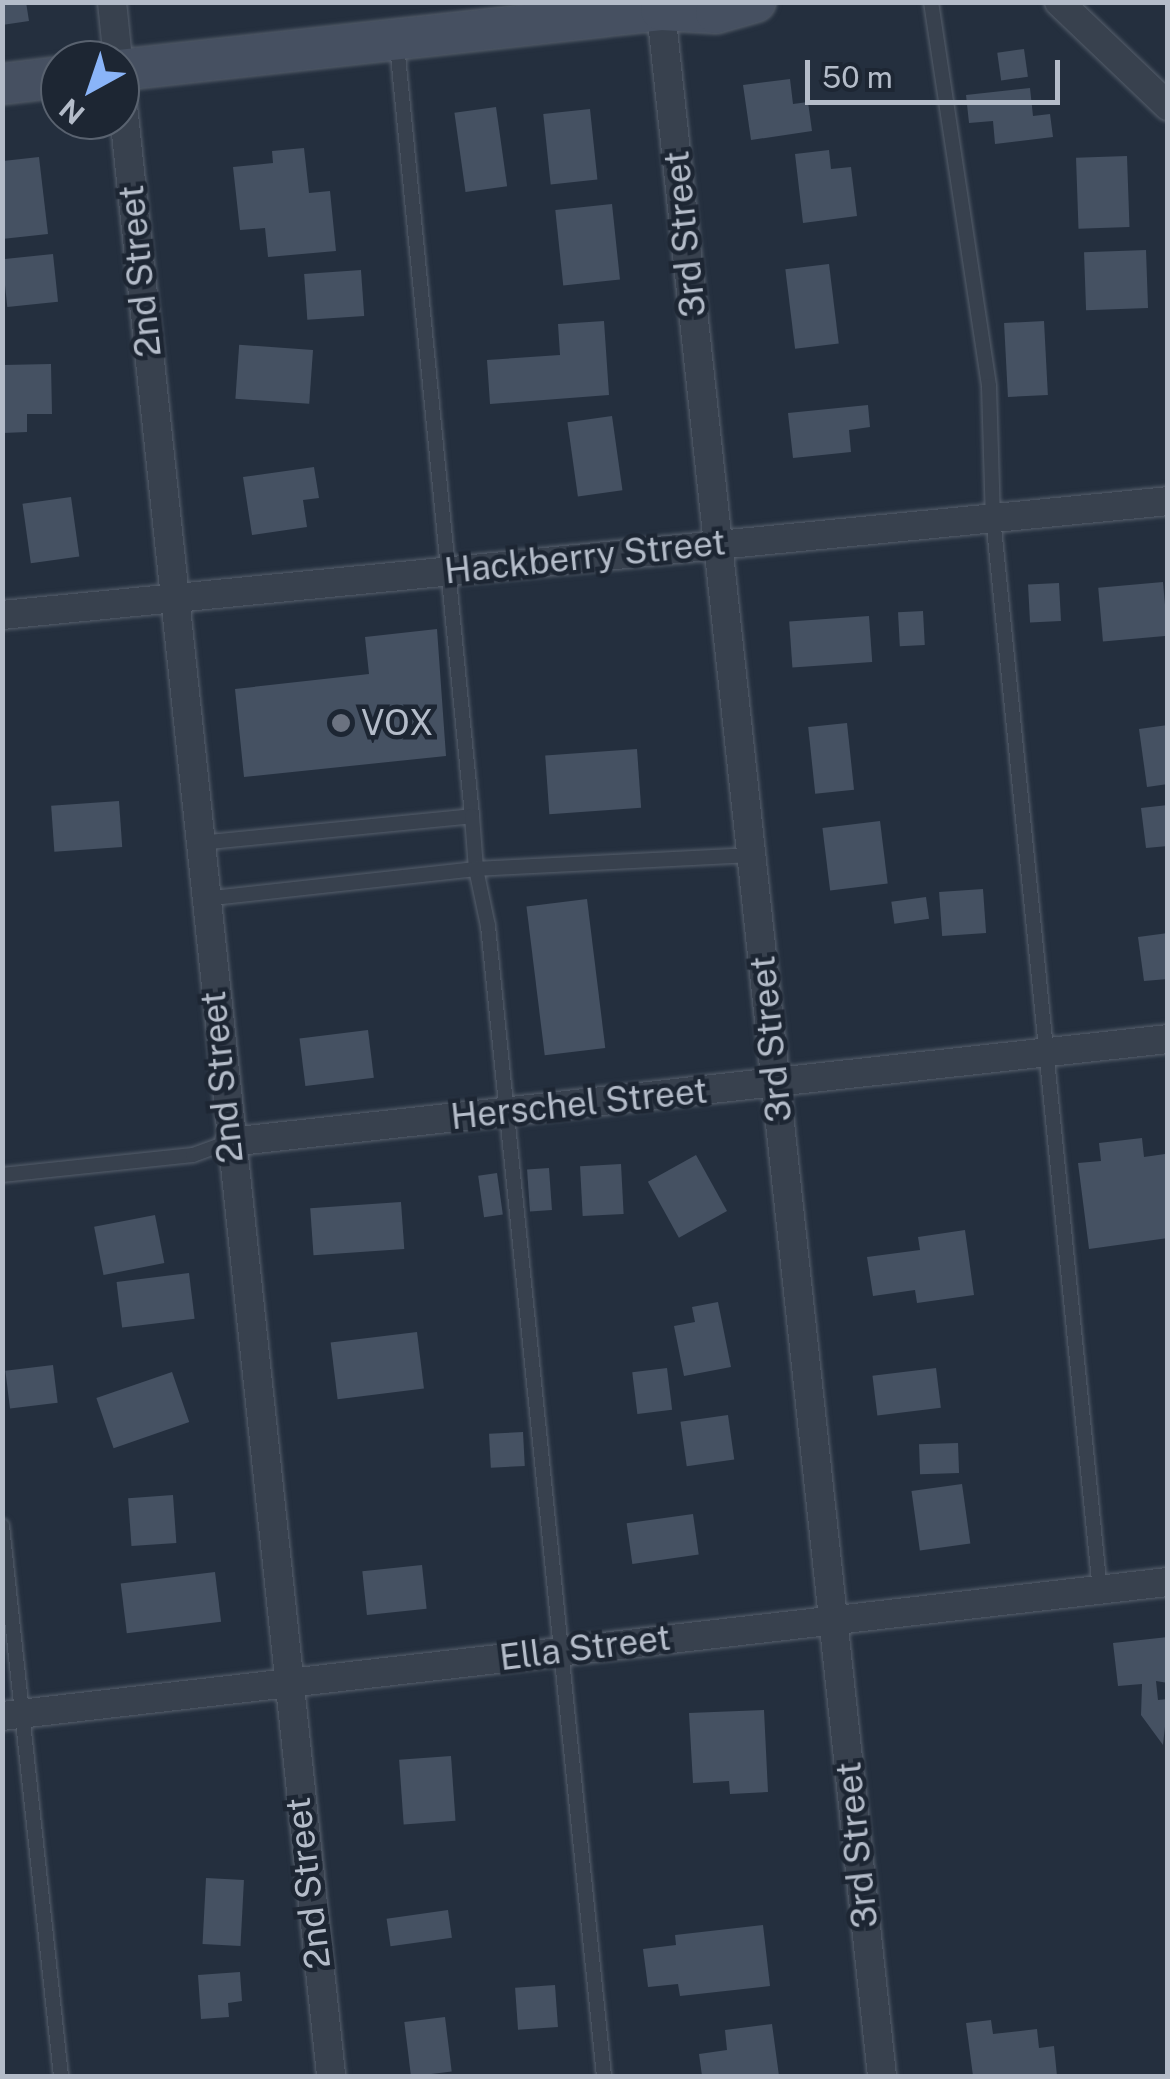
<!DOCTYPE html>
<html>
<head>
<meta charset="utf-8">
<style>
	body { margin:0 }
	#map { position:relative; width:1170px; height:2079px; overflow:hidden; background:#242f3e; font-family:"Public Sans",sans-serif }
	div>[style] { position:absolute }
	.building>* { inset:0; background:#455162; transform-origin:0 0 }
	.roads { filter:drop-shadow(0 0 2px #565f6c) drop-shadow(0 0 2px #565f6c) }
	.service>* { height:14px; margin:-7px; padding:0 7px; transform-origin:7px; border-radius:7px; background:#38414e }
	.minor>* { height:28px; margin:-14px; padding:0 14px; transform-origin:14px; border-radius:14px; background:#38414e }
	.secondary>* { height:40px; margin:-20px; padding:0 20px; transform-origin:20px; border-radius:20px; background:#465061 }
	.dots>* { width:28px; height:28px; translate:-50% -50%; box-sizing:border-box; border:5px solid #1d2633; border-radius:50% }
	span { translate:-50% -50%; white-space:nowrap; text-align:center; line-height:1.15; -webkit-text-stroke:9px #1d2633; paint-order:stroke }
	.street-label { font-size:35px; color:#b4bcc9 }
	.poi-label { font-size:35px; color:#b4bcc9 }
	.left { translate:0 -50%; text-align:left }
	.frame { position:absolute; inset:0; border:5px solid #b4bcc9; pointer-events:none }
	.north { position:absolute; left:40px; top:40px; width:100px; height:100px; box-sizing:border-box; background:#1d2633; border:2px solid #59626f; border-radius:50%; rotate:220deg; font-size:28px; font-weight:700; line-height:40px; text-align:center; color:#b4bcc9 }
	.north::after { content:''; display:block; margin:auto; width:35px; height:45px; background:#8ab4f8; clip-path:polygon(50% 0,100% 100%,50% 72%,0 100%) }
	.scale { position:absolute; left:805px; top:60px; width:255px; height:45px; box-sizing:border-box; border:5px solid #b4bcc9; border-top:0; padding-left:12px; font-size:30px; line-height:35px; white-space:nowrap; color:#b4bcc9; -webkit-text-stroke:8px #1d2633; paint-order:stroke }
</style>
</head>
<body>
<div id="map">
	<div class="building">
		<i style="clip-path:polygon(2px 2px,26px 2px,29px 21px,2px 25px)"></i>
		<i style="left:1024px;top:49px;width:28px;height:27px;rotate:82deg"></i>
		<i style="clip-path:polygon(790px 79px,793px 104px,808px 102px,812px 131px,751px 140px,743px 85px)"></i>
		<i style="clip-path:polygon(1030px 88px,1033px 116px,1050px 114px,1053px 137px,995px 144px,993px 121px,969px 123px,966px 95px)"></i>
		<i style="left:496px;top:107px;width:80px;height:42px;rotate:82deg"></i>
		<i style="left:590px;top:109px;width:71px;height:47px;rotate:84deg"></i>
		<i style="clip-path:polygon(304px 148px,309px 193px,330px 191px,336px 251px,268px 257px,265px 228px,240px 230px,233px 167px,273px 163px,272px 151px)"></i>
		<i style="clip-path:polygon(829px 150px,831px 169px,851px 167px,857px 216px,803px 223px,795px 154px)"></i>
		<i style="left:1127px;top:156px;width:71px;height:51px;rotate:88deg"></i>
		<i style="clip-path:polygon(39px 157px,48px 234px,2px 239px,3px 161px)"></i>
		<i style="left:612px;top:204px;width:76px;height:57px;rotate:84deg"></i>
		<i style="left:1146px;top:250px;width:58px;height:62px;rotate:88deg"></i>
		<i style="left:53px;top:254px;width:48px;height:51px;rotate:84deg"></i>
		<i style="left:829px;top:264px;width:80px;height:44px;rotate:83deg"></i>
		<i style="left:361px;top:270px;width:46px;height:57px;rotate:86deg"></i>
		<i style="clip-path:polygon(604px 321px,609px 395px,490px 404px,487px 360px,560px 355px,558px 324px)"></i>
		<i style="left:1044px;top:321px;width:74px;height:40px;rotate:87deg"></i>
		<i style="left:313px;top:350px;width:54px;height:74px;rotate:94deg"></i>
		<i style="clip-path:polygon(51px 364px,52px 414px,27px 414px,27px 432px,3px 433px,3px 365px)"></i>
		<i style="clip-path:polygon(868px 405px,870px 427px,849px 430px,851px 452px,793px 458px,788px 413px)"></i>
		<i style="left:612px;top:416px;width:75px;height:45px;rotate:82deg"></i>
		<i style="clip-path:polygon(314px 467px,319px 498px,303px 500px,307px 527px,252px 535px,243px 477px)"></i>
		<i style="left:71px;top:497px;width:60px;height:49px;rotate:82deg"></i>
		<i style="left:1163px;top:582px;width:54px;height:65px;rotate:85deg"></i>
		<i style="left:1059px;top:583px;width:38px;height:31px;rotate:87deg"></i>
		<i style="left:923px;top:611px;width:34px;height:25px;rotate:87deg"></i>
		<i style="left:869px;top:616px;width:46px;height:80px;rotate:86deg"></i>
		<i style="clip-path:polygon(437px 629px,446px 756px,244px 777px,235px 689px,369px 674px,365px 637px)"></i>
		<i style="left:847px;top:723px;width:67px;height:39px;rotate:84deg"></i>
		<i style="clip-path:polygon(1168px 725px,1168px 784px,1147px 787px,1139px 729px)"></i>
		<i style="left:637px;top:749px;width:59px;height:92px;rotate:86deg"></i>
		<i style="left:119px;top:801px;width:46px;height:68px;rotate:86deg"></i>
		<i style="clip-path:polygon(1168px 805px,1168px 846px,1146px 848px,1141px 808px)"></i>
		<i style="left:880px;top:821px;width:63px;height:58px;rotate:83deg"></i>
		<i style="left:983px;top:889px;width:44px;height:44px;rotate:86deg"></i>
		<i style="left:926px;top:897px;width:22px;height:35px;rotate:82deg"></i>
		<i style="left:587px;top:899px;width:150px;height:61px;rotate:83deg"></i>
		<i style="clip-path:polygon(1168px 933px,1168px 979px,1144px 981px,1138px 937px)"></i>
		<i style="left:368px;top:1030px;width:48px;height:69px;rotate:83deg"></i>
		<i style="clip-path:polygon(1142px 1138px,1144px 1157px,1165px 1154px,1168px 1238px,1089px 1249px,1078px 1163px,1101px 1161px,1099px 1143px)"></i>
		<i style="left:696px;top:1155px;width:64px;height:55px;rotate:61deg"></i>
		<i style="left:621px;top:1164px;width:50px;height:41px;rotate:87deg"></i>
		<i style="left:549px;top:1168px;width:42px;height:22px;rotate:86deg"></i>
		<i style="left:497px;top:1173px;width:42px;height:19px;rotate:82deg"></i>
		<i style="left:401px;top:1202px;width:47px;height:91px;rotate:86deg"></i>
		<i style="left:155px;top:1215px;width:49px;height:62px;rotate:79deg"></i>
		<i style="clip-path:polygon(965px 1230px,974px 1295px,917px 1303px,915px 1290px,873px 1296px,867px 1257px,920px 1250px,918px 1237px)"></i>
		<i style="left:189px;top:1273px;width:46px;height:73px;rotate:83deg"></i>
		<i style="clip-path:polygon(718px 1302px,731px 1367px,684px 1376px,674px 1326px,695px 1322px,692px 1307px)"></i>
		<i style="left:417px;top:1332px;width:57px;height:87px;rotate:83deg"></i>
		<i style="left:53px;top:1365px;width:38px;height:48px;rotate:83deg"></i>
		<i style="left:667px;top:1368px;width:42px;height:35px;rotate:83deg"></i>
		<i style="left:936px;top:1368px;width:40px;height:64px;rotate:83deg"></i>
		<i style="left:172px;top:1372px;width:53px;height:80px;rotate:71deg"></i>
		<i style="left:728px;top:1415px;width:45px;height:48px;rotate:82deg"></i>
		<i style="left:523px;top:1432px;width:34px;height:34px;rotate:87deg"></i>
		<i style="left:958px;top:1443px;width:30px;height:39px;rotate:88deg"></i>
		<i style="left:962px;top:1484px;width:60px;height:51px;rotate:82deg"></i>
		<i style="left:173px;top:1495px;width:48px;height:45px;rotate:86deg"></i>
		<i style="left:693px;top:1514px;width:41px;height:67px;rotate:82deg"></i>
		<i style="left:422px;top:1565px;width:44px;height:60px;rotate:84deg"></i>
		<i style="left:215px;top:1572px;width:50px;height:95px;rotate:83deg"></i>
		<i style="clip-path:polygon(1168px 1637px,1168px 1683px,1156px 1681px,1158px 1700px,1168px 1699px,1163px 1745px,1141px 1715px,1142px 1684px,1118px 1686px,1113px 1643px)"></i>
		<i style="clip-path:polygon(764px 1710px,768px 1792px,730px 1794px,729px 1781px,693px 1783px,689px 1713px)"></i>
		<i style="left:451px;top:1756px;width:65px;height:52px;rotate:86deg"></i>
		<i style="left:206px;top:1878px;width:38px;height:66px;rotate:3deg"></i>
		<i style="left:448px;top:1910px;width:28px;height:62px;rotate:82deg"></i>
		<i style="clip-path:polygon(763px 1925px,770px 1986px,680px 1996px,678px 1984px,648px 1987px,643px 1949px,676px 1945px,675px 1935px)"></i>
		<i style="clip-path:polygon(240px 1972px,242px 2001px,228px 2003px,229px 2017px,201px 2019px,198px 1975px)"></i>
		<i style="left:555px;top:1985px;width:42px;height:40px;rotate:86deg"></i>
		<i style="left:445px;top:2017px;width:55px;height:41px;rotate:83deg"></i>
		<i style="clip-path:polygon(991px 2020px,993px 2034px,1037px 2029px,1039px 2048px,1054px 2046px,1057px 2076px,973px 2076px,966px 2023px)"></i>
		<i style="clip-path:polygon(772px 2024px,779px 2076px,702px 2076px,699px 2054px,727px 2050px,725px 2030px)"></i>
	</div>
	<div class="roads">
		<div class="service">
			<i style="left:931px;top:2px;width:388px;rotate:81.4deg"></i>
			<i style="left:989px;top:386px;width:131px;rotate:88.3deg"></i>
			<i style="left:993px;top:517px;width:1078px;rotate:84.31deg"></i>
			<i style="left:397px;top:45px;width:775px;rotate:84.44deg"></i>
			<i style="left:199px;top:843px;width:274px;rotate:-5.6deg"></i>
			<i style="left:472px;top:816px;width:53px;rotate:85.7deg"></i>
			<i style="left:476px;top:869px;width:274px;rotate:173.7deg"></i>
			<i style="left:2px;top:1175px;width:192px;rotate:-6deg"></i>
			<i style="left:193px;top:1155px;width:38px;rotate:-20deg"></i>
			<i style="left:2px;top:1526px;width:553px;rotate:83.88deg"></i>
			<i style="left:604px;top:2076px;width:1156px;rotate:-95.76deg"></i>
			<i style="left:488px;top:926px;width:58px;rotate:-101.9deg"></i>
			<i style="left:476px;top:869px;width:275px;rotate:-2.9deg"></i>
		</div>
		<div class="minor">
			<i style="left:112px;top:2px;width:58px;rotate:84.1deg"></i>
			<i style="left:660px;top:2px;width:2086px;rotate:83.89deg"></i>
			<i style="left:1059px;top:2px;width:151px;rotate:43.7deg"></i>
			<i style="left:120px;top:77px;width:2010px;rotate:83.97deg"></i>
			<i style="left:2px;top:615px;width:1172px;rotate:-5.58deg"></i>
			<i style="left:229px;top:1142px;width:945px;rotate:-6.26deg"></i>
			<i style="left:2px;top:1716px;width:1174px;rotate:-6.56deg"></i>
		</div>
		<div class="secondary">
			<i style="left:120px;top:70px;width:544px;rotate:-6.33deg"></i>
			<i style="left:661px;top:10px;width:55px;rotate:3.1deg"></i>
			<i style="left:716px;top:13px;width:41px;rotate:-15.8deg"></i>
			<i style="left:2px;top:84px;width:58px;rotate:-6.9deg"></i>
		</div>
	</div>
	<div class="dots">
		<i style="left:341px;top:723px;background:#6b7280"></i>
	</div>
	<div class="street-label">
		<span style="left:685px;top:234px;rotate:-96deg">3rd Street</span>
		<span style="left:140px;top:271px;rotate:-96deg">2nd Street</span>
		<span style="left:585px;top:557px;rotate:-6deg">Hackberry Street</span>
		<span style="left:771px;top:1039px;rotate:-96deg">3rd Street</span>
		<span style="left:222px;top:1077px;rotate:-96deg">2nd Street</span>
		<span style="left:579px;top:1104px;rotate:-6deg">Herschel Street</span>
		<span style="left:585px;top:1648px;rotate:-7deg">Ella Street</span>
		<span style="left:857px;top:1845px;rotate:-96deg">3rd Street</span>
		<span style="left:308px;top:1883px;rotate:-97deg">2nd Street</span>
	</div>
	<div class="poi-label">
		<span class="left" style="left:361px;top:723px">VOX</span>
	</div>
	<div class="frame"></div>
	<div class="north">N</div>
	<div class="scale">50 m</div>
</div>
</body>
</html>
